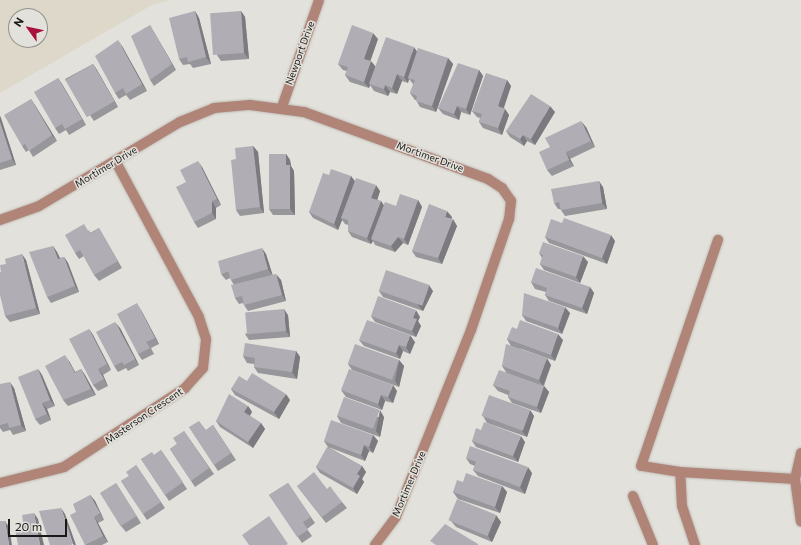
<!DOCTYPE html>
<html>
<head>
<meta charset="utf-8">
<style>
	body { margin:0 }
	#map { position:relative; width:801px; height:545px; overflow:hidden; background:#e3e1db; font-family:Commissioner,sans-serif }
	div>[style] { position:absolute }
	.built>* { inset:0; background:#ded8cb }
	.roads { filter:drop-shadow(0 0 1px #bfbdb8) drop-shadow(0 0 1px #bfbdb8) }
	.service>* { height:10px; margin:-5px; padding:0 5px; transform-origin:5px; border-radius:5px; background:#b08577 }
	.minor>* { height:10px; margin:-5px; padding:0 5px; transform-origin:5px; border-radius:5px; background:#b08577 }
	.wall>* { inset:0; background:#97969b }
	.shaded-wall>* { inset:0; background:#7b7a7e }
	.building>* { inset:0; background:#b0aeb4; transform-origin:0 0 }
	span { translate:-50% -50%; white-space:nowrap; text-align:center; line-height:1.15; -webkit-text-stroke:3px #e3e1db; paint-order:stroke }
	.street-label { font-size:10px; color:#1a1917 }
	.north { position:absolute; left:8px; top:8px; width:40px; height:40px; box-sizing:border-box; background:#e3e1db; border:1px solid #93918d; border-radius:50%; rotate:303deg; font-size:11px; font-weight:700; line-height:16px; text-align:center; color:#1a1917 }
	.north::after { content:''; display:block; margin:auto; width:14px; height:18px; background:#a8113c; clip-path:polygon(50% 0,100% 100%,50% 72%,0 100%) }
	.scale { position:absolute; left:8px; top:519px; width:59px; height:18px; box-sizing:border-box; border:2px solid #1a1917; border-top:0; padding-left:5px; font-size:12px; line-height:14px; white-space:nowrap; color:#1a1917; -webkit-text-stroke:3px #e3e1db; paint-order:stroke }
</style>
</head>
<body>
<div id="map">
	<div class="built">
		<i style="clip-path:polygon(evenodd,0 0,170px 0,152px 5px,0 93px,0 0,16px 16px,40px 16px,40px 40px,16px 40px,16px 16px)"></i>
	</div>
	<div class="roads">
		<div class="service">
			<i style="left:680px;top:472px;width:115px;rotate:3.5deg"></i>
			<i style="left:633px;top:496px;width:53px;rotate:67.8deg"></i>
			<i style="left:695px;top:545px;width:41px;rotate:-108.4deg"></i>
			<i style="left:682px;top:506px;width:34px;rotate:-93deg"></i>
			<i style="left:680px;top:472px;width:39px;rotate:-171deg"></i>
			<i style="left:641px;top:466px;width:239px;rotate:-71.2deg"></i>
		</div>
		<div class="minor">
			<i style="left:282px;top:107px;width:113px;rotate:-70.9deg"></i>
			<i style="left:0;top:220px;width:41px;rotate:-19.7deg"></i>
			<i style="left:39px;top:206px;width:164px;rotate:-30.8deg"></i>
			<i style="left:180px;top:122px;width:37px;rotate:-22deg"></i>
			<i style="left:214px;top:108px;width:36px;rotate:-5deg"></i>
			<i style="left:250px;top:105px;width:54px;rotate:7.4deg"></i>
			<i style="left:304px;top:112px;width:196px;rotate:20deg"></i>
			<i style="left:488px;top:179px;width:17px;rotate:33deg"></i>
			<i style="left:502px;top:188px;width:16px;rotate:55deg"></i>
			<i style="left:511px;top:201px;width:18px;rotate:96deg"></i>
			<i style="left:509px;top:219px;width:117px;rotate:108.9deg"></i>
			<i style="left:471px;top:330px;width:201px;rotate:111.9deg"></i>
			<i style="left:396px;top:517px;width:35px;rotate:127deg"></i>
			<i style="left:801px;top:453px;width:27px;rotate:103deg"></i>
			<i style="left:795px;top:479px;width:43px;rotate:82.1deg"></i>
			<i style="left:0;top:483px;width:66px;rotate:-14deg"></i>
			<i style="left:64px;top:467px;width:145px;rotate:-33.1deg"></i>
			<i style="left:185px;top:388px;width:27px;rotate:-48deg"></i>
			<i style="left:203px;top:368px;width:29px;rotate:-84deg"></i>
			<i style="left:206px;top:339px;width:23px;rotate:-108deg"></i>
			<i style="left:199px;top:317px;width:176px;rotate:-118.2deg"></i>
		</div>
	</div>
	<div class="wall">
		<i style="clip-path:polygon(195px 11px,199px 18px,211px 64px,193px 68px,190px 64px,183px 65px,179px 59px)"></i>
		<i style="clip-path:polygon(241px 11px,245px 17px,249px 59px,221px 61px,217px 55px)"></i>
		<i style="clip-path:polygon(150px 25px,154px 32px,176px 70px,154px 86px,150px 80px)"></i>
		<i style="clip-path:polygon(378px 39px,370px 61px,375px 67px,417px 51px,448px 58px,453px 64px,436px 112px,420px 107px,416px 100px,415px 100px,410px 93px,413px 85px,413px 84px,409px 79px,408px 83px,402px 81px,397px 94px,390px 92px,388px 96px,374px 91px,370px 85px,369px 88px,350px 82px,345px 75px,347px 71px,343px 70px,338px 64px)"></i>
		<i style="clip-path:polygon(122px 46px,147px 91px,130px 100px,126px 95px,119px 99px,115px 93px)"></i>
		<i style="clip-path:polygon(93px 64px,97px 70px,118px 107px,94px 121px,65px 79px)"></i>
		<i style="clip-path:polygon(479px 70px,483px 76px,470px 115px,461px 112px,459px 120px,443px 114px,438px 108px)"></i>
		<i style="clip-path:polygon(58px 78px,62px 84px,86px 125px,69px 135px,66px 130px,59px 134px,55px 128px)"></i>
		<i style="clip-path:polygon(507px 80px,511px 86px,504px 108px,505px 109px,509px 115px,502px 135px,483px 128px,479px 122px,480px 118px,477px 117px,472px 111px)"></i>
		<i style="clip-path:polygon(31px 99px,57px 141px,33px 157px,29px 150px,26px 152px,22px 146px)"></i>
		<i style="clip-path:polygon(555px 112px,535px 145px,527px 141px,524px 146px,510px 137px,506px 131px)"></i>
		<i style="clip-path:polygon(0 116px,16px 165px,0 170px)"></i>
		<i style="clip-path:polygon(586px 127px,595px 147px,570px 159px,574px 166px,552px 176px,547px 170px,550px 147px)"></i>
		<i style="clip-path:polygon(253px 146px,258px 152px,264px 213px,240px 216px,236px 210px,236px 159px)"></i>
		<i style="clip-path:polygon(286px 154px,290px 160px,291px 166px,294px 171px,295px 215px,273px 215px,269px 209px)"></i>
		<i style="clip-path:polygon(202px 167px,221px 205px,216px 208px,216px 219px,198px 228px,194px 222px,186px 182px)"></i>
		<i style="clip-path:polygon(329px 175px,351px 176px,355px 181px,380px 191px,377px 200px,381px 201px,384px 206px,396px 206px,418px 200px,422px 207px,408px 245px,403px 243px,395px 252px,375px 245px,373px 241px,371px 244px,352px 237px,348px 231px,348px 225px,345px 224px,342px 220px,338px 230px,313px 218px,309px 212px)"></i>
		<i style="clip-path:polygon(603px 187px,607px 209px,565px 216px,561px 210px,560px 209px,558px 209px,554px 203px)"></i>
		<i style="clip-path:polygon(452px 217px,451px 219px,457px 226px,442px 264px,416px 257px,412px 251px)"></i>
		<i style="clip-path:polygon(99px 228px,103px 235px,122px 268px,99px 281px,94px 275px,84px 256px,79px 259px,75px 253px,89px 230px,90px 233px)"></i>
		<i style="clip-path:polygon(545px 237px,615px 241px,607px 264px,549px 243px)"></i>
		<i style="clip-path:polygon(53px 246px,57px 252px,60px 258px,64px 257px,68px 263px,79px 292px,51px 303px,47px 297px)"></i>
		<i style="clip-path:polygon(539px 253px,588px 262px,580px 283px,544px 270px,540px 264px,542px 258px)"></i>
		<i style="clip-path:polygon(266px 254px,272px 275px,281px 280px,286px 301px,248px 311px,244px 305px,243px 303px,239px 304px,235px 298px,234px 285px,231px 280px,230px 278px,226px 280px,221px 274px)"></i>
		<i style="clip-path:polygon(26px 260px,40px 314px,10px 322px,5px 316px)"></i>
		<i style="clip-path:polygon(531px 282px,590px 287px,594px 293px,587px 314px,549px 301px,545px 295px,546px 292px,535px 289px)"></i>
		<i style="clip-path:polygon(379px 291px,433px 291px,423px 311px,383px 297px)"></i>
		<i style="clip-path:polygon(141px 310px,159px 344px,151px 348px,154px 354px,142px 360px,138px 354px)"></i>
		<i style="clip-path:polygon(570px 313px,562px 334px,526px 321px,522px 315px)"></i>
		<i style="clip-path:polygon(288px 315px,290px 337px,249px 340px,245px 334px)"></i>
		<i style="clip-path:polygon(371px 316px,420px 317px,418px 321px,421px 326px,416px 337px,375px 322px)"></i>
		<i style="clip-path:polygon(120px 328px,139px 365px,128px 371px,126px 368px,118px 372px,114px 366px)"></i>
		<i style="clip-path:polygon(89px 329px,93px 335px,111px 370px,103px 375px,108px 386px,98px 391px,93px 385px)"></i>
		<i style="clip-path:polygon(517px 329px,563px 340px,555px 361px,519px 348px,551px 365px,544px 386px,549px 392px,541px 413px,512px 403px,508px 397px,508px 395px,498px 391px,493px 385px,506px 372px,502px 366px,511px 346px,507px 339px)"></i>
		<i style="clip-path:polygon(359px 340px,415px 342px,410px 354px,403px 351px,400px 359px,364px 346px)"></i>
		<i style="clip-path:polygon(296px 351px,300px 357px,297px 379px,258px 373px,254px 367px,254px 364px,247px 363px,243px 356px)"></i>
		<i style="clip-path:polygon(399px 360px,404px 366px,399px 387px,352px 370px,348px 364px)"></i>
		<i style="clip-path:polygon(69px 361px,75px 372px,81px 369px,85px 375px,96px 395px,68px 406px,63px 400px)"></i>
		<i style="clip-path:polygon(38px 369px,42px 375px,55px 406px,47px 409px,51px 420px,40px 425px,35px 419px)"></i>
		<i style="clip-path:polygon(247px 381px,290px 400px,279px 419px,235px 395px,231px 389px)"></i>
		<i style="clip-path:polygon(0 384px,14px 388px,26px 431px,13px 435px,10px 430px,3px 432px,0 428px)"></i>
		<i style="clip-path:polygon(341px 390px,397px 391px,393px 403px,385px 401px,382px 410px,346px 397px)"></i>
		<i style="clip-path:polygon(248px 406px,252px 412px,250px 416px,261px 423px,265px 429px,253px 448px,220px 427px,216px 421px)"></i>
		<i style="clip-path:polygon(530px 410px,534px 416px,527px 437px,487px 423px,483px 416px)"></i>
		<i style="clip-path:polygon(337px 416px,384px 417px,380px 437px,341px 423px)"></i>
		<i style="clip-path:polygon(213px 425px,236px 460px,218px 471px,189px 427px,206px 430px)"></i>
		<i style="clip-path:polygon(481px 430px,525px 442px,518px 462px,476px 447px,472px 441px)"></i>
		<i style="clip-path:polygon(184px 431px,214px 474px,195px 487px,170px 449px,177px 444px)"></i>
		<i style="clip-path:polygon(373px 435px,378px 441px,373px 453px,369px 451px,365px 461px,328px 447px,362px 466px,366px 472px,362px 479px,364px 482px,357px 494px,320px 473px,316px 467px,328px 447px,324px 441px)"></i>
		<i style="clip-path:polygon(161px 450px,187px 489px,169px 501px,141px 459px,154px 455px)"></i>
		<i style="clip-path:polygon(466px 458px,532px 473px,525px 494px,478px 476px,473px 470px,475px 466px,470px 464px)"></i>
		<i style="clip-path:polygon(136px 465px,165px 508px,147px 520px,121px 481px,129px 476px)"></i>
		<i style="clip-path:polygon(463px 482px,502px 486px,507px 492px,500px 513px,458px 499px,453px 492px)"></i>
		<i style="clip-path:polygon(116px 483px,141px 523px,126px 532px,121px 526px)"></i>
		<i style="clip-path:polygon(288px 483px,315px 523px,307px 529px,312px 536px,302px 543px,269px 495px)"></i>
		<i style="clip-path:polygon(297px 486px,327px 489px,342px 502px,347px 508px,326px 523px)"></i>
		<i style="clip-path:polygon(90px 495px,95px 501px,104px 520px,98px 523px,108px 542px,102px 545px,85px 545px,76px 512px)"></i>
		<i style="clip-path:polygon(451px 521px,501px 522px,492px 542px,456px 527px)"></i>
	</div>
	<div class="shaded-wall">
		<i style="clip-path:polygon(195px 11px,199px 18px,211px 64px,206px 57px)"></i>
		<i style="clip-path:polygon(241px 11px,245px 17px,249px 59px,244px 53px)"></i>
		<i style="clip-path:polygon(150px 25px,154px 32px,176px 70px,172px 64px)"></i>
		<i style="clip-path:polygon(373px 33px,378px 39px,369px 65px,364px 59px)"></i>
		<i style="clip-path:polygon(118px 40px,122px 46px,147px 91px,142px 84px)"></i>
		<i style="clip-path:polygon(414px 47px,418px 53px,408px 78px,409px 79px,408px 83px,404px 77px)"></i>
		<i style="clip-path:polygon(448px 58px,453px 64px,436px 112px,432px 106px)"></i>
		<i style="clip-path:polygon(371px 61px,376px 67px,369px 88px,364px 82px)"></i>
		<i style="clip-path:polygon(93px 64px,97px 70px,118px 107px,114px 101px)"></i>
		<i style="clip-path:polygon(479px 70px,483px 76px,470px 115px,466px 109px)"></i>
		<i style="clip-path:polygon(397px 74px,402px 81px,397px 94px,392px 88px)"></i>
		<i style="clip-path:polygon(58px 78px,62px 84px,86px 125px,82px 119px)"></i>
		<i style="clip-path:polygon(507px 80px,511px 86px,502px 112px,498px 106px)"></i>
		<i style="clip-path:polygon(385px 85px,390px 92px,388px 96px,384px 89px)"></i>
		<i style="clip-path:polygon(31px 99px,35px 105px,57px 141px,52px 135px)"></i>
		<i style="clip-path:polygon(457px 106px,461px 112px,459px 120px,454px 114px)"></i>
		<i style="clip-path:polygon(550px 106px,555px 112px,535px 145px,531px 139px)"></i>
		<i style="clip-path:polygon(505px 109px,509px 115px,502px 135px,498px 128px)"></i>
		<i style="clip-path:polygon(0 116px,1px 118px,16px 165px,12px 159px,0 122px)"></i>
		<i style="clip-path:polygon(581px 121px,586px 127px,595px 147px,591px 141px)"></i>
		<i style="clip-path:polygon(523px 135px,527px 141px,524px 146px,520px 139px)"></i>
		<i style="clip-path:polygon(253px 146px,258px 152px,264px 213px,260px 207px)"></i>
		<i style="clip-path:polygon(566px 152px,574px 166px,569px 160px)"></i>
		<i style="clip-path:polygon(286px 154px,290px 160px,291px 166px,294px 171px,295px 215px,290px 209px,286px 165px)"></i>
		<i style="clip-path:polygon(198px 161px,202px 167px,221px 205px,217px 199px)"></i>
		<i style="clip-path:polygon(351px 176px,355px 182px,341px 218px,342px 220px,338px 230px,334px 224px)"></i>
		<i style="clip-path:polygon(599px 181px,603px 187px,607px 209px,602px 203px)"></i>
		<i style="clip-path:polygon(376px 185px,380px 191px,376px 204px,371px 198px)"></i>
		<i style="clip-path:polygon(418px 200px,422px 207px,408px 245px,404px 239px)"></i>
		<i style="clip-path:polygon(212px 201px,216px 208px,216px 219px,212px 213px)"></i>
		<i style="clip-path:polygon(381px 201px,385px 207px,371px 239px,373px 241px,371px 244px,367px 238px)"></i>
		<i style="clip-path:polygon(447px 211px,452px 217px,450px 223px,445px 217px)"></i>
		<i style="clip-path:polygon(453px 219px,457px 226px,442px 264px,438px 258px)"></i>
		<i style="clip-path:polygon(611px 235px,615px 241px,607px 264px,602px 258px)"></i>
		<i style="clip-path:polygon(398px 237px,403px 243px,395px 252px,391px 246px)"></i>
		<i style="clip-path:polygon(53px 246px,57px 252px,63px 265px,58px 259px)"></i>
		<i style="clip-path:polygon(262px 248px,266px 254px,273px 276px,268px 269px)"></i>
		<i style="clip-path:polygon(22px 254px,26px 260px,40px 314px,36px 308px)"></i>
		<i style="clip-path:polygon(583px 256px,588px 262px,580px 283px,576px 277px)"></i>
		<i style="clip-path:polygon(64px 257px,68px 263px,79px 292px,75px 286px)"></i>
		<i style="clip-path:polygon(276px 274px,281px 280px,286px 301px,282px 295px)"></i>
		<i style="clip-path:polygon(429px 285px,433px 291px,423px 311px,418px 305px)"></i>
		<i style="clip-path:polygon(590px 287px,594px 293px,587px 314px,582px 308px)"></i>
		<i style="clip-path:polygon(137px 303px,141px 310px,159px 344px,155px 338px)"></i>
		<i style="clip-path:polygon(565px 307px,570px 313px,562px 334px,558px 328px)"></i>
		<i style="clip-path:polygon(284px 309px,288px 315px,290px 337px,286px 331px)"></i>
		<i style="clip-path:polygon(416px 310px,420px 317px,418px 321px,421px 326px,416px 337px,412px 331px,413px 318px)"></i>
		<i style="clip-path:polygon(115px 322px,120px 328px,139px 365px,135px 359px)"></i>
		<i style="clip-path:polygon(89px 329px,93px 335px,111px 370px,107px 364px)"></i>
		<i style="clip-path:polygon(558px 334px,563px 340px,555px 361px,551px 355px)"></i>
		<i style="clip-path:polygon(410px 335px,415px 342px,410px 354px,406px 347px)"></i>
		<i style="clip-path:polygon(399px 345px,403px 351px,400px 359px,396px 353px)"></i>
		<i style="clip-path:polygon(296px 351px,300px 357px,297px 379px,292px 372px)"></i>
		<i style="clip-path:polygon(65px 355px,69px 361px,79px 379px,75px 373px)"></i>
		<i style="clip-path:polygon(547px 358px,551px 365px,543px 386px,539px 380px)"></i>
		<i style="clip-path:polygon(399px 360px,404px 366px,399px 387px,395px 381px)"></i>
		<i style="clip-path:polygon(38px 369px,42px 375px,55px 406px,50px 400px)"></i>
		<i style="clip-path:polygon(81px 369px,85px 375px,96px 395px,91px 389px)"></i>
		<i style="clip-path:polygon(98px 369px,103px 375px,108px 386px,104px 379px)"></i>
		<i style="clip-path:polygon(10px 382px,14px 388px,26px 431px,21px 425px)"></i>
		<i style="clip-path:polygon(393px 385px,397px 391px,393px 403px,388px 397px)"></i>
		<i style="clip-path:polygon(544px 386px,549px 392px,541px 413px,537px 407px)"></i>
		<i style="clip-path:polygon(286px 394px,290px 400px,279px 419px,274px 412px)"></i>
		<i style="clip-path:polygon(381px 395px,385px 401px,382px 410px,378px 404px)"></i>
		<i style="clip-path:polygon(42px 403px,47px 409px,51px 420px,47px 414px)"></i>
		<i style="clip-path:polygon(248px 406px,252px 412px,248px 418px,244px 412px)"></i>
		<i style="clip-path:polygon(380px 410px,384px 417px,380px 437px,376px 431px)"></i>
		<i style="clip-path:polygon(530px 410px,534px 416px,527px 437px,522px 431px)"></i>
		<i style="clip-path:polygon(261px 423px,265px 429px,253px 448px,248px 442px)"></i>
		<i style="clip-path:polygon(373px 435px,378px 441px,373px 453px,369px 447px)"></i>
		<i style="clip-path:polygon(521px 436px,525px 442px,518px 462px,513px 456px)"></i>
		<i style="clip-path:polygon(364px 445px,369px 451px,365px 461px,361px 455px)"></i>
		<i style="clip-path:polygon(362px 466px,366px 472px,362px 479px,364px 482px,357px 494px,353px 488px,357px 474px)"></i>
		<i style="clip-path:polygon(528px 467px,532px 473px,525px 494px,520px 487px)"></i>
		<i style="clip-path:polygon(502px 486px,507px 492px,500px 513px,495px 507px)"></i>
		<i style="clip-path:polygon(90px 495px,95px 501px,104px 520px,100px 513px)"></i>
		<i style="clip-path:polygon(61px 508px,65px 514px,76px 545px,74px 545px,73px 544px)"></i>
		<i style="clip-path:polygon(34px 513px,38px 519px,44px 545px,40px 545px)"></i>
		<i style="clip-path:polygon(496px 515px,501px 522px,492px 542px,488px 536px)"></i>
		<i style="clip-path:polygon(94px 517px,98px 523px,108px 542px,103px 536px)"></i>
		<i style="clip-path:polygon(5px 521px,9px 527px,12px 545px,9px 545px)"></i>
	</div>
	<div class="building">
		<i style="clip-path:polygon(195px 11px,206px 57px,188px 62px,187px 57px,179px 59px,169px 18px)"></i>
		<i style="left:241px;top:11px;width:42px;height:31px;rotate:86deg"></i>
		<i style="clip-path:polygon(150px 25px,172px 64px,150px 80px,131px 36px)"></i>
		<i style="clip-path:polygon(352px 25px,373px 33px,364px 59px,371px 61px,364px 82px,345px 75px,348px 67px,338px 64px)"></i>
		<i style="clip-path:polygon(386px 37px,414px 47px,404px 77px,397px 74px,392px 88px,385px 85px,384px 89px,369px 84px)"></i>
		<i style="clip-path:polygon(118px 40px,142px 84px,126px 94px,123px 88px,115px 93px,95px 56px)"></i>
		<i style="clip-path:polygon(418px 48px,448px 58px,432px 106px,416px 101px,417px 96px,410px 93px,415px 80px,408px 78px)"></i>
		<i style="clip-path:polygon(458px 63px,479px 70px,466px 109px,457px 106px,454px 114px,438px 108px)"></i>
		<i style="left:93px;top:64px;width:43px;height:32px;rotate:60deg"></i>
		<i style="clip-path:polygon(486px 73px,507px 80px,498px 106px,505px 109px,498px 128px,479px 122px,482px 114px,472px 111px)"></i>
		<i style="clip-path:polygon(58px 78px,82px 119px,65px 129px,62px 124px,55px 128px,34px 92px)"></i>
		<i style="clip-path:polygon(531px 94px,550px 106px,531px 139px,523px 135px,520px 139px,506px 131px)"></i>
		<i style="clip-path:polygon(31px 99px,52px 135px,29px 151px,25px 144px,22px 146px,4px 115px)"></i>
		<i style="clip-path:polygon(581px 121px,591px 141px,566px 152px,569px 160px,547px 170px,539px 152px,550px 147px,545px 138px)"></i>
		<i style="clip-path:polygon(0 122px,12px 159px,0 163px)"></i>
		<i style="clip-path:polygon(253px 146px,260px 207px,236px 210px,231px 160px,236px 159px,235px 148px)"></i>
		<i style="clip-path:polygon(269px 154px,286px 154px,286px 165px,290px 165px,290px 209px,269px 209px)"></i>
		<i style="clip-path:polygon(198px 161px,217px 199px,212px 201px,212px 213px,194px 222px,176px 187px,186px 182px,180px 170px)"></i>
		<i style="clip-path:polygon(331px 169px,351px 176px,334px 224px,309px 212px,323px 173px,329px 175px)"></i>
		<i style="clip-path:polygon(356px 178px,376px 185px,371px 198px,381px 201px,367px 238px,348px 231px,348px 220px,341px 218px)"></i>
		<i style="clip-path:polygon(599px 181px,602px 203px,561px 210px,559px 202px,554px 203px,551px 189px)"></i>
		<i style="clip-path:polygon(400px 194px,418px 200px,404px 239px,398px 237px,391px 246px,371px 239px,385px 202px,396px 206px)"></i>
		<i style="clip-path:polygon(429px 204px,447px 211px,445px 217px,453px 219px,438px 258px,412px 251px)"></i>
		<i style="clip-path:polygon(564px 218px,611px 235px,602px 258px,545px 237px,551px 219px,562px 223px)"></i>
		<i style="clip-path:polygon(84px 224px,90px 234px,99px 228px,118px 261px,94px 275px,80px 250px,75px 253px,65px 235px)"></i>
		<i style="clip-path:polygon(543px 242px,583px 256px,576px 277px,540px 264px,543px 255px,539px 253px)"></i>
		<i style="clip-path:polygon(53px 246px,58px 259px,64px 257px,75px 286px,47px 297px,29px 252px)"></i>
		<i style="clip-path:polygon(262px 248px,268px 269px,231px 280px,228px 271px,221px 274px,218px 261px)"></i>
		<i style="clip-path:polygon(22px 254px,36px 308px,5px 316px,0 295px,0 272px,1px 272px,0 265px,6px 264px,5px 259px)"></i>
		<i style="clip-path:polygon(536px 268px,590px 287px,582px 308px,545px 295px,547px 288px,531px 282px)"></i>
		<i style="left:386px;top:270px;width:46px;height:22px;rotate:19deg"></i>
		<i style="clip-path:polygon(276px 274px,282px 295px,244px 305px,242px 296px,235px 298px,231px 285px)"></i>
		<i style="clip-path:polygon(524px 293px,565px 307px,558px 328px,522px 315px)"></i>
		<i style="clip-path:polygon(378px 296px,416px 310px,413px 318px,417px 319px,412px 331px,371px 316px)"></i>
		<i style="clip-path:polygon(137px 303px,155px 338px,146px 342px,150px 348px,138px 354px,117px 314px)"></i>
		<i style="left:284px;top:309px;width:22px;height:39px;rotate:85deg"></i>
		<i style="clip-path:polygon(367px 320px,410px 335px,406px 347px,399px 345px,396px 353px,359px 340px)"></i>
		<i style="clip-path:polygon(520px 320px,558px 334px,551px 355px,507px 339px,512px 327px,517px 329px)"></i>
		<i style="clip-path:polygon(115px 322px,135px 359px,124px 365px,122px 362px,114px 366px,96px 332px)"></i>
		<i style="clip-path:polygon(89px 329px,107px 364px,98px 369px,104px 379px,93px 385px,69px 339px)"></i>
		<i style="clip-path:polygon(245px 343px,296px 351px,292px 372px,254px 367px,255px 358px,243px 356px)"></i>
		<i style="left:355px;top:344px;width:47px;height:21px;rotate:20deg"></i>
		<i style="clip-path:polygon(506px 344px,547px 358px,539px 380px,502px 366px)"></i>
		<i style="clip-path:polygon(65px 355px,75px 373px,81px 369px,91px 389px,63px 400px,45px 366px)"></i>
		<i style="clip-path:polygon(38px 369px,50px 400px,42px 403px,47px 414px,35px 419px,18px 377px)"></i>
		<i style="clip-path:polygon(349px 369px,393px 385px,388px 397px,381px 395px,378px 404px,341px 390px)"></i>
		<i style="clip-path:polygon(499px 370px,544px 386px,537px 407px,508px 397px,510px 391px,493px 385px)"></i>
		<i style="clip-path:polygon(252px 373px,286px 394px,274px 412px,231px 389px,239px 376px,247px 381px)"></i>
		<i style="clip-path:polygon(10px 382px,21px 425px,9px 428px,8px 423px,0 425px,0 384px)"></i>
		<i style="clip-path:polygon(229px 394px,248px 406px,244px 412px,261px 423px,248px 442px,216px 421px)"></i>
		<i style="left:489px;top:395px;width:44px;height:22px;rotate:20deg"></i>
		<i style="left:344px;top:397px;width:38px;height:20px;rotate:20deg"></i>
		<i style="clip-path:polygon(331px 420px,373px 435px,369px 447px,364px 445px,361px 455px,324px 441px)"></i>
		<i style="clip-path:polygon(199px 421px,206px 430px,213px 425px,231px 453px,214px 465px,189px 427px)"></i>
		<i style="clip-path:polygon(484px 422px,521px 436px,513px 456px,472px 441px,476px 428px,481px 430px)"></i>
		<i style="clip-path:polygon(184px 431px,209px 468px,191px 481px,170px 449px,177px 444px,173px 438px)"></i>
		<i style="clip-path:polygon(470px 446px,528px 467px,520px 487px,473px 470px,476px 462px,466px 458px)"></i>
		<i style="clip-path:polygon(327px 447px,362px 466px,357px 474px,360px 476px,353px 488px,316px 467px)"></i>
		<i style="clip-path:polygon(161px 450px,183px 482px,165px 495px,141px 459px,152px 452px,154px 455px)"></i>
		<i style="clip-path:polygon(136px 465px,161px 502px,143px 514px,121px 481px,129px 476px,126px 472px)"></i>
		<i style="clip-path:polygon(314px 472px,327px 489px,330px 486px,342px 502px,322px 517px,297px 486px)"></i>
		<i style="clip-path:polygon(466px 473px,502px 486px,495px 507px,453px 492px,457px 480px,463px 482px)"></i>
		<i style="left:116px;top:483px;width:39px;height:19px;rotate:58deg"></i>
		<i style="clip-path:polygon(288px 483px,311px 517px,303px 522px,308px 530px,297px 537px,269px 495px)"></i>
		<i style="clip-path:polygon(90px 495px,100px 513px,94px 517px,103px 536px,85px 545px,70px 515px,76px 512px,73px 504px)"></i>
		<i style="left:457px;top:499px;width:42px;height:23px;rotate:22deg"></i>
		<i style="clip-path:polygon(61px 508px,73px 544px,71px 545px,50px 545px,39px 511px)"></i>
		<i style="clip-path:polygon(34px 513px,40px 545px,18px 545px,15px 529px,24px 527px,22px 515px)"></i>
		<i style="clip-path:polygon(269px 516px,288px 544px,286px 545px,249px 545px,242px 535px)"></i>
		<i style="clip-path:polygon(0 521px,5px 521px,9px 545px,0 545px)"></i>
		<i style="clip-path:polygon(445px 524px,478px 544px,478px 545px,436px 545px,430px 541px)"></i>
	</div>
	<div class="street-label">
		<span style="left:300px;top:53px;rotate:-70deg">Newport Drive</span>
		<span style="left:430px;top:157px;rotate:20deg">Mortimer Drive</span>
		<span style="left:106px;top:167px;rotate:-31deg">Mortimer Drive</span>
		<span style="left:144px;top:416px;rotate:-34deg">Masterson Crescent</span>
		<span style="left:409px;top:484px;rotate:-67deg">Mortimer Drive</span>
	</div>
	<div class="north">N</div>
	<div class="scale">20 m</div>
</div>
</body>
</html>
